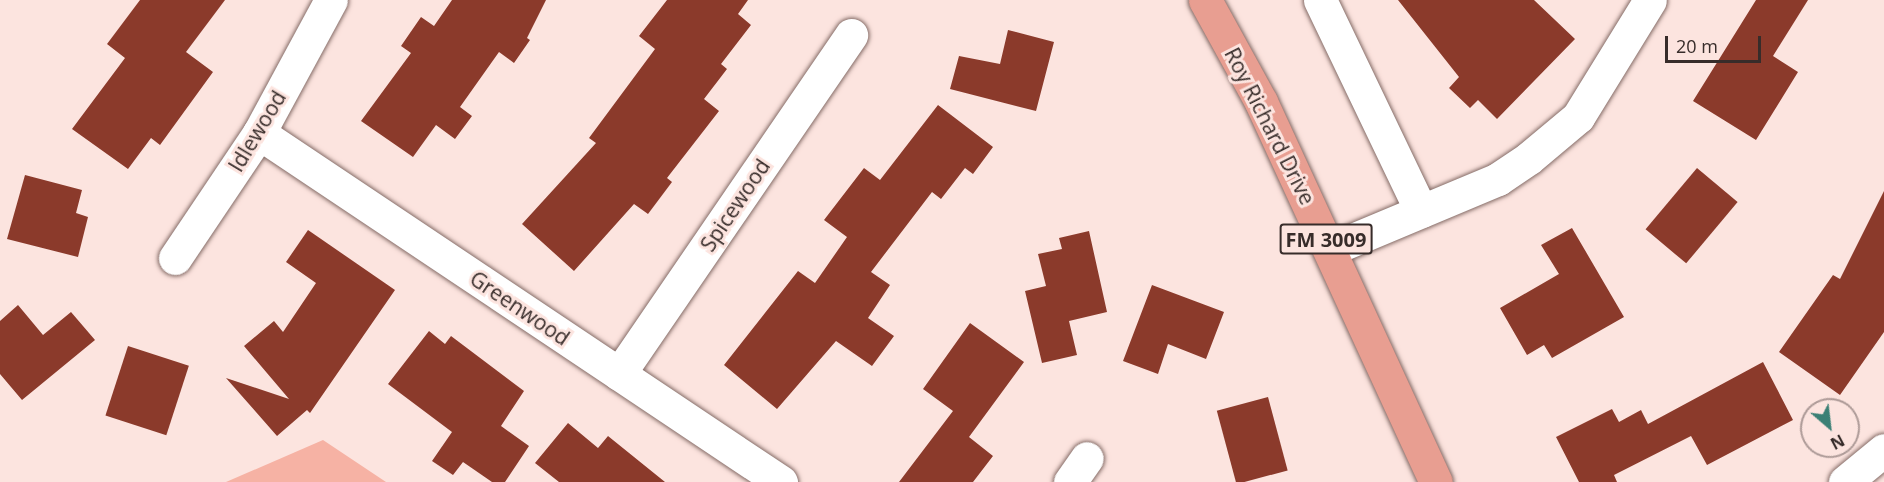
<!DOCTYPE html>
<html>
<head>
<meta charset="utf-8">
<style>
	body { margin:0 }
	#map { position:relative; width:1884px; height:482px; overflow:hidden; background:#fce4df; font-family:"Open Sans",sans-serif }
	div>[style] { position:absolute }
	.green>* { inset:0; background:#f6b2a4 }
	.building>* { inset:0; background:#8b3a2b; transform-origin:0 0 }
	.roads { filter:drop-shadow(0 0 2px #856c67) drop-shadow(0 0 2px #856c67) }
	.minor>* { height:33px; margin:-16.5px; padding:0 16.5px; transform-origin:16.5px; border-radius:16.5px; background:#fff }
	.major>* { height:33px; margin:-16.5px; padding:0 16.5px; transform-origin:16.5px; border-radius:16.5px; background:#e89e91 }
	span { translate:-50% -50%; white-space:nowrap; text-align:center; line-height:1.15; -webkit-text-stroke:6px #fce4df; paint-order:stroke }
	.shield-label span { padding:2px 4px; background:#fce4df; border:2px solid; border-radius:4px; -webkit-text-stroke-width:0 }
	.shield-label { font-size:20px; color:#372c2a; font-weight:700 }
	.street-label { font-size:21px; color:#372c2a }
	.north { position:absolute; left:1800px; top:398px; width:60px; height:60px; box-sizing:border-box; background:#fce4df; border:2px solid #ad9a97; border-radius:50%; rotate:152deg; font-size:16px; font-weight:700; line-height:24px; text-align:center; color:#372c2a }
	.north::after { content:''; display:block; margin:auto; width:21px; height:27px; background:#3b8075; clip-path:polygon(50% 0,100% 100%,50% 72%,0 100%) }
	.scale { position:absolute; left:1665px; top:36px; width:96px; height:27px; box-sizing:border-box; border:3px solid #372c2a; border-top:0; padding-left:8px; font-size:18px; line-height:21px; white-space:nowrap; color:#372c2a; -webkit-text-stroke:4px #fce4df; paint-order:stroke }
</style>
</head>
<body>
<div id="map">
	<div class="green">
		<i style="clip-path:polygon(323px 440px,386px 482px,226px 482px)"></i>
	</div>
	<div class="building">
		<i style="clip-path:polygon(140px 0,225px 0,186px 52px,213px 72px,160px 145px,151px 138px,128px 169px,72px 129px,125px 58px,107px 44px)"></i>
		<i style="clip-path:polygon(452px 0,546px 0,527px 38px,530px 40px,514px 63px,499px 52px,460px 107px,472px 116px,455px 139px,436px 125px,413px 157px,361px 121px,411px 53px,401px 46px,421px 17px,434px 26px)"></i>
		<i style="clip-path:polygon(667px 0,748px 0,738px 14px,751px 25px,721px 64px,727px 69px,704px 99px,719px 111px,667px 178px,672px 182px,648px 214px,634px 204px,574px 271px,522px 224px,596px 143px,589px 138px,655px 49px,639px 36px)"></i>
		<i style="clip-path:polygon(1398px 0,1534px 0,1575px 39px,1497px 119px,1478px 100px,1470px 108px,1449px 88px,1459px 77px)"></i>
		<i style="clip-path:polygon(1756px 0,1808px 0,1773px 56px,1798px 72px,1756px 140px,1693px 101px)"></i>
		<i style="clip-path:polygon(1008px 30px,1054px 42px,1036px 111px,950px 89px,959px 56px,1000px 64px)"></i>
		<i style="clip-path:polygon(938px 105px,993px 147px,973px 174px,965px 168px,941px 199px,932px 192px,871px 272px,890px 285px,868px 318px,894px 336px,872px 366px,836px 341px,777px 409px,724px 365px,798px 271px,815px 283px,847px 237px,824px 220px,864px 168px,880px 180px)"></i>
		<i style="left:1697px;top:168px;width:53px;height:80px;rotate:40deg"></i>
		<i style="clip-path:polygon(25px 175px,82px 190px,76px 213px,88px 217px,78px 257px,7px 239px)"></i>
		<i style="clip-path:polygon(1884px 191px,1884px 332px,1840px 395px,1779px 352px,1833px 275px,1840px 279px)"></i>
		<i style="clip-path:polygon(1572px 228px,1624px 317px,1552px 358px,1544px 345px,1527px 355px,1500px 308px,1559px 274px,1541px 245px)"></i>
		<i style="clip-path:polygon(308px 230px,395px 290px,310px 413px,307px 410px,277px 436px,226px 378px,289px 399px,244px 346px,274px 321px,283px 332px,316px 283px,286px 262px)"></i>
		<i style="clip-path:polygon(1089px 231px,1107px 312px,1069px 321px,1077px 355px,1042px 363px,1025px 291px,1046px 286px,1038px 254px,1062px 249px,1059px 238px)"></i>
		<i style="clip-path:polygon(1152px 285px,1224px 312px,1206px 359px,1168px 344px,1158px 374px,1123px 361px)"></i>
		<i style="clip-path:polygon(18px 305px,43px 335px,71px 312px,95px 340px,22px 400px,0 374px,0 321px)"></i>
		<i style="clip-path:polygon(970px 323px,1024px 362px,969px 437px,993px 456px,973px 482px,899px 482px,953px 411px,923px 389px)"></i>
		<i style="clip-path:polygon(429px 331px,445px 344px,451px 336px,524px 391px,501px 426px,529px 446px,505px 482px,492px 482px,463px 462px,453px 475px,432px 461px,452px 432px,388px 384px)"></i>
		<i style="left:128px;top:346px;width:64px;height:73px;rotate:18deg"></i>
		<i style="clip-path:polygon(1763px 362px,1793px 420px,1707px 465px,1691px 436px,1614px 475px,1617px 482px,1579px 482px,1556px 437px,1612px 409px,1619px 422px,1641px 410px,1648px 424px)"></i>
		<i style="left:1268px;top:397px;width:76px;height:53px;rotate:75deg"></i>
		<i style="clip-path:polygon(568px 423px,598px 448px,608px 436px,665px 482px,559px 482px,535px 463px)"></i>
	</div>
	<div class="roads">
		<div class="minor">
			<i style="left:1320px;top:0;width:234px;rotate:64.4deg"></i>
			<i style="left:259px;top:133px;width:628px;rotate:33.77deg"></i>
			<i style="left:1331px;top:249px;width:181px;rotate:-22.7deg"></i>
			<i style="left:1498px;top:179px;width:37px;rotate:-34deg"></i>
			<i style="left:1529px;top:158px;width:64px;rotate:-39.9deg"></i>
			<i style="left:1578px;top:117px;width:137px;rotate:-58.4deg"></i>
			<i style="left:175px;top:258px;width:151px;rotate:-56.1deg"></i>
			<i style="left:259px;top:133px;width:151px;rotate:-61.6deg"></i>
			<i style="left:619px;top:374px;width:411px;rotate:-55.6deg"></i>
			<i style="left:1070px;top:482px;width:29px;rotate:-55deg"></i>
			<i style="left:1845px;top:482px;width:50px;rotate:-39.4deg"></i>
		</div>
		<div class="major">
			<i style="left:1205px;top:0;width:116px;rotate:61.2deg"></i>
			<i style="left:1261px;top:102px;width:418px;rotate:65.3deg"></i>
		</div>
	</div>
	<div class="shield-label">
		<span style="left:1326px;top:239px">FM 3009</span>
	</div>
	<div class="street-label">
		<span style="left:1270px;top:126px;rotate:63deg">Roy Richard Drive</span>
		<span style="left:257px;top:131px;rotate:-59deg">Idlewood</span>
		<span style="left:735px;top:205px;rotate:-56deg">Spicewood</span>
		<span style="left:520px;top:308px;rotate:34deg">Greenwood</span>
	</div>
	<div class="north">N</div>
	<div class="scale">20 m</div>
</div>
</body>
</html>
